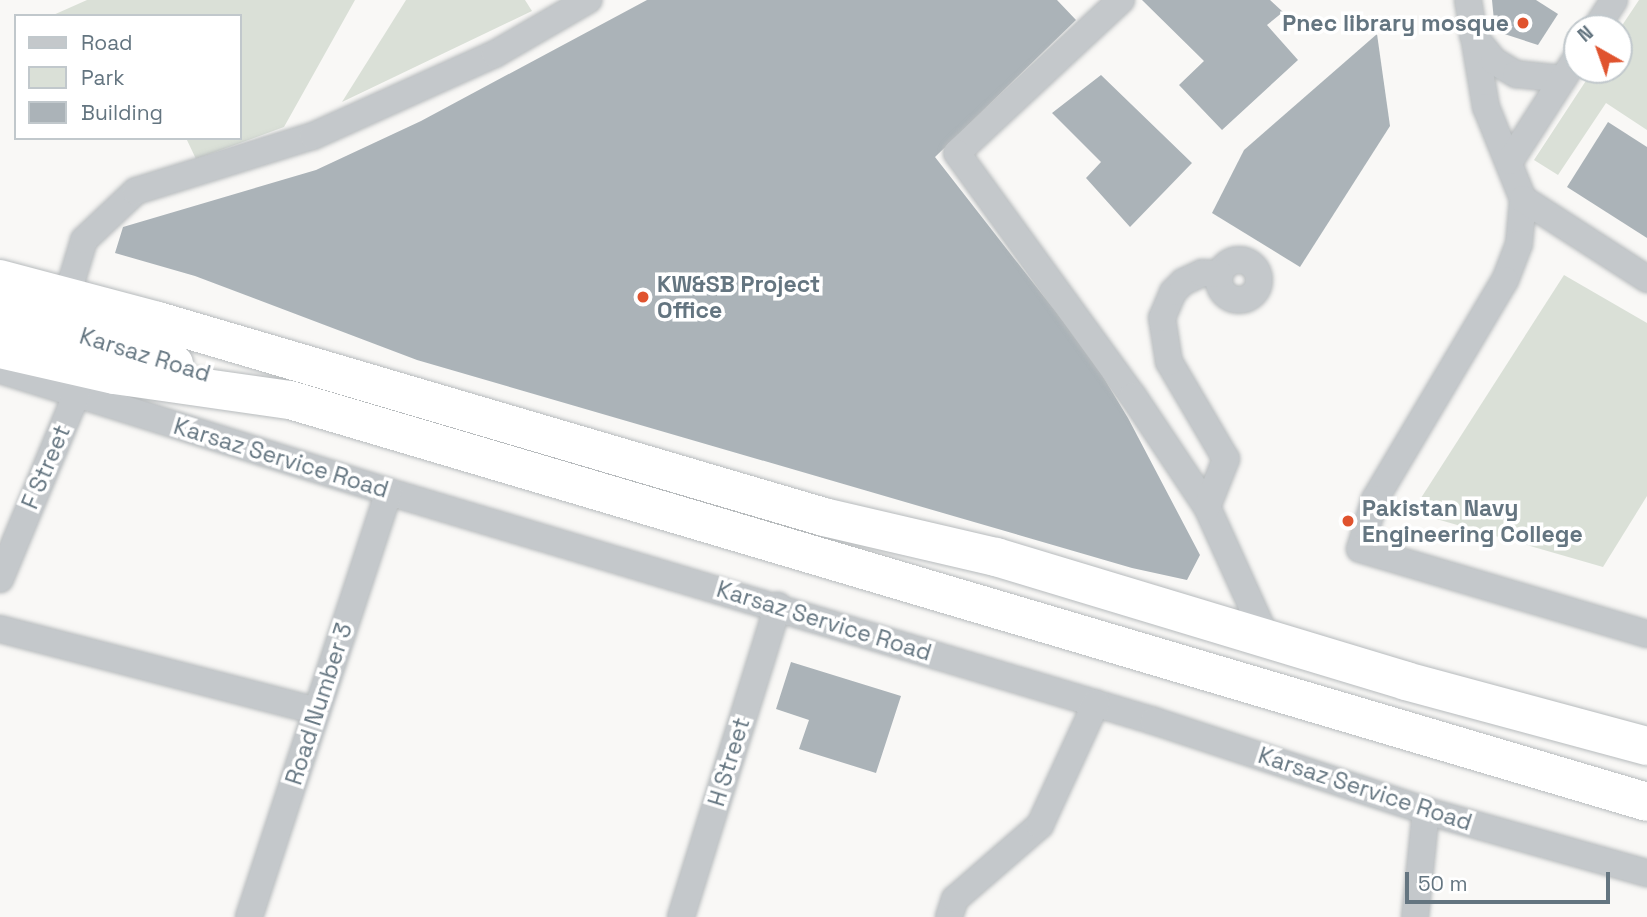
<!DOCTYPE html>
<html>
<head>
<meta charset="utf-8">
<style>
	body { margin:0 }
	#map { position:relative; width:1647px; height:917px; overflow:hidden; background:#f9f8f6; font-family:"Space Grotesk",sans-serif }
	div>[style] { position:absolute }
	.green>* { inset:0; background:#dae0d7 }
	.building>* { inset:0; background:#abb3b8 }
	.roads { filter:drop-shadow(0 0 2px #b7bbbd) drop-shadow(0 0 2px #b7bbbd) }
	.minor>* { height:26px; margin:-13px; padding:0 13px; transform-origin:13px; border-radius:13px; background:#c4c8cb }
	.minor>.ring { margin:-13px; padding:0; box-sizing:content-box; background:none; border:26px solid #c4c8cb; border-radius:50% }
	.highway>* { height:38px; margin:-19px; padding:0 19px; transform-origin:19px; border-radius:19px; background:#fff }
	.dots>* { width:19px; height:19px; translate:-50% -50%; box-sizing:border-box; border:4px solid #fff; border-radius:50% }
	span { translate:-50% -50%; white-space:nowrap; text-align:center; line-height:1.15; -webkit-text-stroke:7px #fff; paint-order:stroke }
	.poi-label { font-size:23px; color:#647580; font-weight:700 }
	.right { translate:-100% -50%; text-align:right }
	.left { translate:0 -50%; text-align:left }
	.street-label { font-size:23px; color:#647580 }
	.legend { position:absolute; left:14px; top:14px; width:228px; height:126px; box-sizing:border-box; background:#fff; border:2px solid #c1c8cc; margin:0; padding:9px 12px; list-style:none; font-size:21px; color:#647580 }
	.legend li { display:flex; align-items:center; gap:14px; height:35px }
	.legend b { width:35px; border:2px solid #c1c8cc }
	.north { position:absolute; left:1563px; top:14px; width:70px; height:70px; box-sizing:border-box; background:#fff; border:2px solid #c1c8cc; border-radius:50%; rotate:320deg; font-size:19px; font-weight:700; line-height:28px; text-align:center; color:#647580 }
	.north::after { content:''; display:block; margin:auto; width:24px; height:32px; background:#e0532e; clip-path:polygon(50% 0,100% 100%,50% 72%,0 100%) }
	.scale { position:absolute; left:1405px; top:872px; width:205px; height:32px; box-sizing:border-box; border:4px solid #647580; border-top:0; padding-left:9px; font-size:21px; line-height:24px; white-space:nowrap; color:#647580; -webkit-text-stroke:5px #fff; paint-order:stroke }
</style>
</head>
<body>
<div id="map">
	<div class="green">
		<i style="clip-path:polygon(87px 0,355px 0,284px 127px,196px 159px,186px 138px,240px 138px,240px 16px,51px 16px)"></i>
		<i style="clip-path:polygon(406px 0,525px 0,532px 11px,342px 102px)"></i>
		<i style="clip-path:polygon(1639px 0,1647px 0,1647px 130px,1606px 103px,1558px 175px,1534px 160px,1593px 70px,1619px 70px,1619px 30px)"></i>
		<i style="clip-path:polygon(1564px 275px,1647px 323px,1647px 496px,1603px 567px,1412px 512px)"></i>
	</div>
	<div class="building">
		<i style="clip-path:polygon(647px 0,1057px 0,1076px 20px,935px 157px,1091px 357px,1128px 418px,1200px 555px,1187px 580px,1132px 568px,417px 360px,195px 276px,115px 253px,123px 227px,316px 170px,421px 121px)"></i>
		<i style="clip-path:polygon(1142px 0,1270px 0,1283px 12px,1267px 25px,1298px 60px,1222px 130px,1179px 85px,1204px 61px)"></i>
		<i style="clip-path:polygon(1492px 0,1536px 0,1558px 14px,1538px 45px,1495px 31px)"></i>
		<i style="clip-path:polygon(1377px 34px,1390px 126px,1300px 267px,1212px 213px,1244px 150px)"></i>
		<i style="clip-path:polygon(1101px 75px,1192px 163px,1130px 227px,1086px 178px,1101px 162px,1052px 113px)"></i>
		<i style="clip-path:polygon(1608px 122px,1647px 147px,1647px 238px,1567px 187px)"></i>
		<i style="clip-path:polygon(791px 662px,901px 696px,876px 773px,799px 749px,809px 720px,776px 709px)"></i>
	</div>
	<div class="roads">
		<div class="minor">
			<i style="left:1121px;top:0;width:224px;rotate:137deg"></i>
			<i style="left:957px;top:153px;width:300px;rotate:54.1deg"></i>
			<i style="left:1133px;top:396px;width:133px;rotate:56.3deg"></i>
			<i style="left:1207px;top:507px;width:145px;rotate:65.6deg"></i>
			<i style="left:1468px;top:0;width:109px;rotate:80.5deg"></i>
			<i style="left:1486px;top:107px;width:99px;rotate:68.1deg"></i>
			<i style="left:1523px;top:199px;width:45px;rotate:95.1deg"></i>
			<i style="left:1519px;top:244px;width:39px;rotate:111deg"></i>
			<i style="left:1505px;top:280px;width:255px;rotate:120.7deg"></i>
			<i style="left:1375px;top:499px;width:52px;rotate:106.7deg"></i>
			<i style="left:1360px;top:549px;width:299px;rotate:16.5deg"></i>
			<i style="left:1596px;top:28px;width:33px;rotate:-57deg"></i>
			<i style="left:1473px;top:35px;width:33px;rotate:51deg"></i>
			<i style="left:1494px;top:61px;width:26px;rotate:31deg"></i>
			<i style="left:1516px;top:74px;width:47px;rotate:6.1deg"></i>
			<i style="left:1510px;top:161px;width:124px;rotate:-57.2deg"></i>
			<i style="left:1523px;top:199px;width:148px;rotate:32.8deg"></i>
			<i class="ring" style="left:1219px;top:260px;width:14px;height:14px"></i>
			<i style="left:71px;top:283px;width:45px;rotate:-73.2deg"></i>
			<i style="left:84px;top:240px;width:71px;rotate:-43.3deg"></i>
			<i style="left:136px;top:191px;width:185px;rotate:-17.3deg"></i>
			<i style="left:313px;top:136px;width:200px;rotate:-24.3deg"></i>
			<i style="left:495px;top:54px;width:108px;rotate:-30.1deg"></i>
			<i style="left:0;top:370px;width:408px;rotate:17.4deg"></i>
			<i style="left:389px;top:492px;width:799px;rotate:16.66deg"></i>
			<i style="left:1154px;top:721px;width:287px;rotate:18.3deg"></i>
			<i style="left:1426px;top:811px;width:230px;rotate:15.7deg"></i>
			<i style="left:1207px;top:507px;width:52px;rotate:-68.4deg"></i>
			<i style="left:1226px;top:459px;width:113px;rotate:-120.4deg"></i>
			<i style="left:1169px;top:362px;width:45px;rotate:-99deg"></i>
			<i style="left:1162px;top:318px;width:28px;rotate:-67deg"></i>
			<i style="left:1173px;top:292px;width:14px;rotate:-45deg"></i>
			<i style="left:1183px;top:282px;width:21px;rotate:-25deg"></i>
			<i style="left:1202px;top:273px;width:18px;rotate:3deg"></i>
			<i style="left:0;top:579px;width:201px;rotate:-67.5deg"></i>
			<i style="left:0;top:629px;width:327px;rotate:14.5deg"></i>
			<i style="left:249px;top:917px;width:447px;rotate:-71.8deg"></i>
			<i style="left:681px;top:917px;width:326px;rotate:-72.7deg"></i>
			<i style="left:949px;top:917px;width:19px;rotate:-72deg"></i>
			<i style="left:955px;top:899px;width:113px;rotate:-41deg"></i>
			<i style="left:1040px;top:825px;width:134px;rotate:-65.3deg"></i>
			<i style="left:1415px;top:917px;width:107px;rotate:-84.1deg"></i>
		</div>
		<div class="highway">
			<i style="left:0;top:279px;width:163px;rotate:14.9deg"></i>
			<i style="left:158px;top:321px;width:694px;rotate:16.4deg"></i>
			<i style="left:824px;top:517px;width:177px;rotate:13.1deg"></i>
			<i style="left:996px;top:557px;width:428px;rotate:16.8deg"></i>
			<i style="left:1406px;top:681px;width:250px;rotate:15.1deg"></i>
			<i style="left:0;top:311px;width:182px;rotate:16.9deg"></i>
			<i style="left:0;top:349px;width:117px;rotate:12.8deg"></i>
			<i style="left:114px;top:375px;width:178px;rotate:8.1deg"></i>
			<i style="left:290px;top:400px;width:1415px;rotate:16.5deg"></i>
		</div>
	</div>
	<div class="dots">
		<i style="left:1523px;top:23px;background:#e0532e"></i>
		<i style="left:643px;top:297px;background:#e0532e"></i>
		<i style="left:1348px;top:521px;background:#e0532e"></i>
	</div>
	<div class="poi-label">
		<span class="right" style="left:1509px;top:23px">Pnec library mosque</span>
		<span class="left" style="left:657px;top:297px">KW&amp;SB Project<br>Office</span>
		<span class="left" style="left:1362px;top:521px">Pakistan Navy<br>Engineering College</span>
	</div>
	<div class="street-label">
		<span style="left:145px;top:355px;rotate:17deg">Karsaz Road</span>
		<span style="left:281px;top:458px;rotate:17deg">Karsaz Service Road</span>
		<span style="left:46px;top:467px;rotate:-67deg">F Street</span>
		<span style="left:824px;top:621px;rotate:17deg">Karsaz Service Road</span>
		<span style="left:319px;top:704px;rotate:-72deg">Road Number 3</span>
		<span style="left:729px;top:762px;rotate:-73deg">H Street</span>
		<span style="left:1365px;top:789px;rotate:18deg">Karsaz Service Road</span>
	</div>
	<ul class="legend">
	<li><b style="height:9px;background:#c4c8cb"></b>Road</li>
	<li><b style="height:19px;background:#dae0d7"></b>Park</li>
	<li><b style="height:19px;background:#abb3b8"></b>Building</li>
	</ul>
	<div class="north">N</div>
	<div class="scale">50 m</div>
</div>
</body>
</html>
